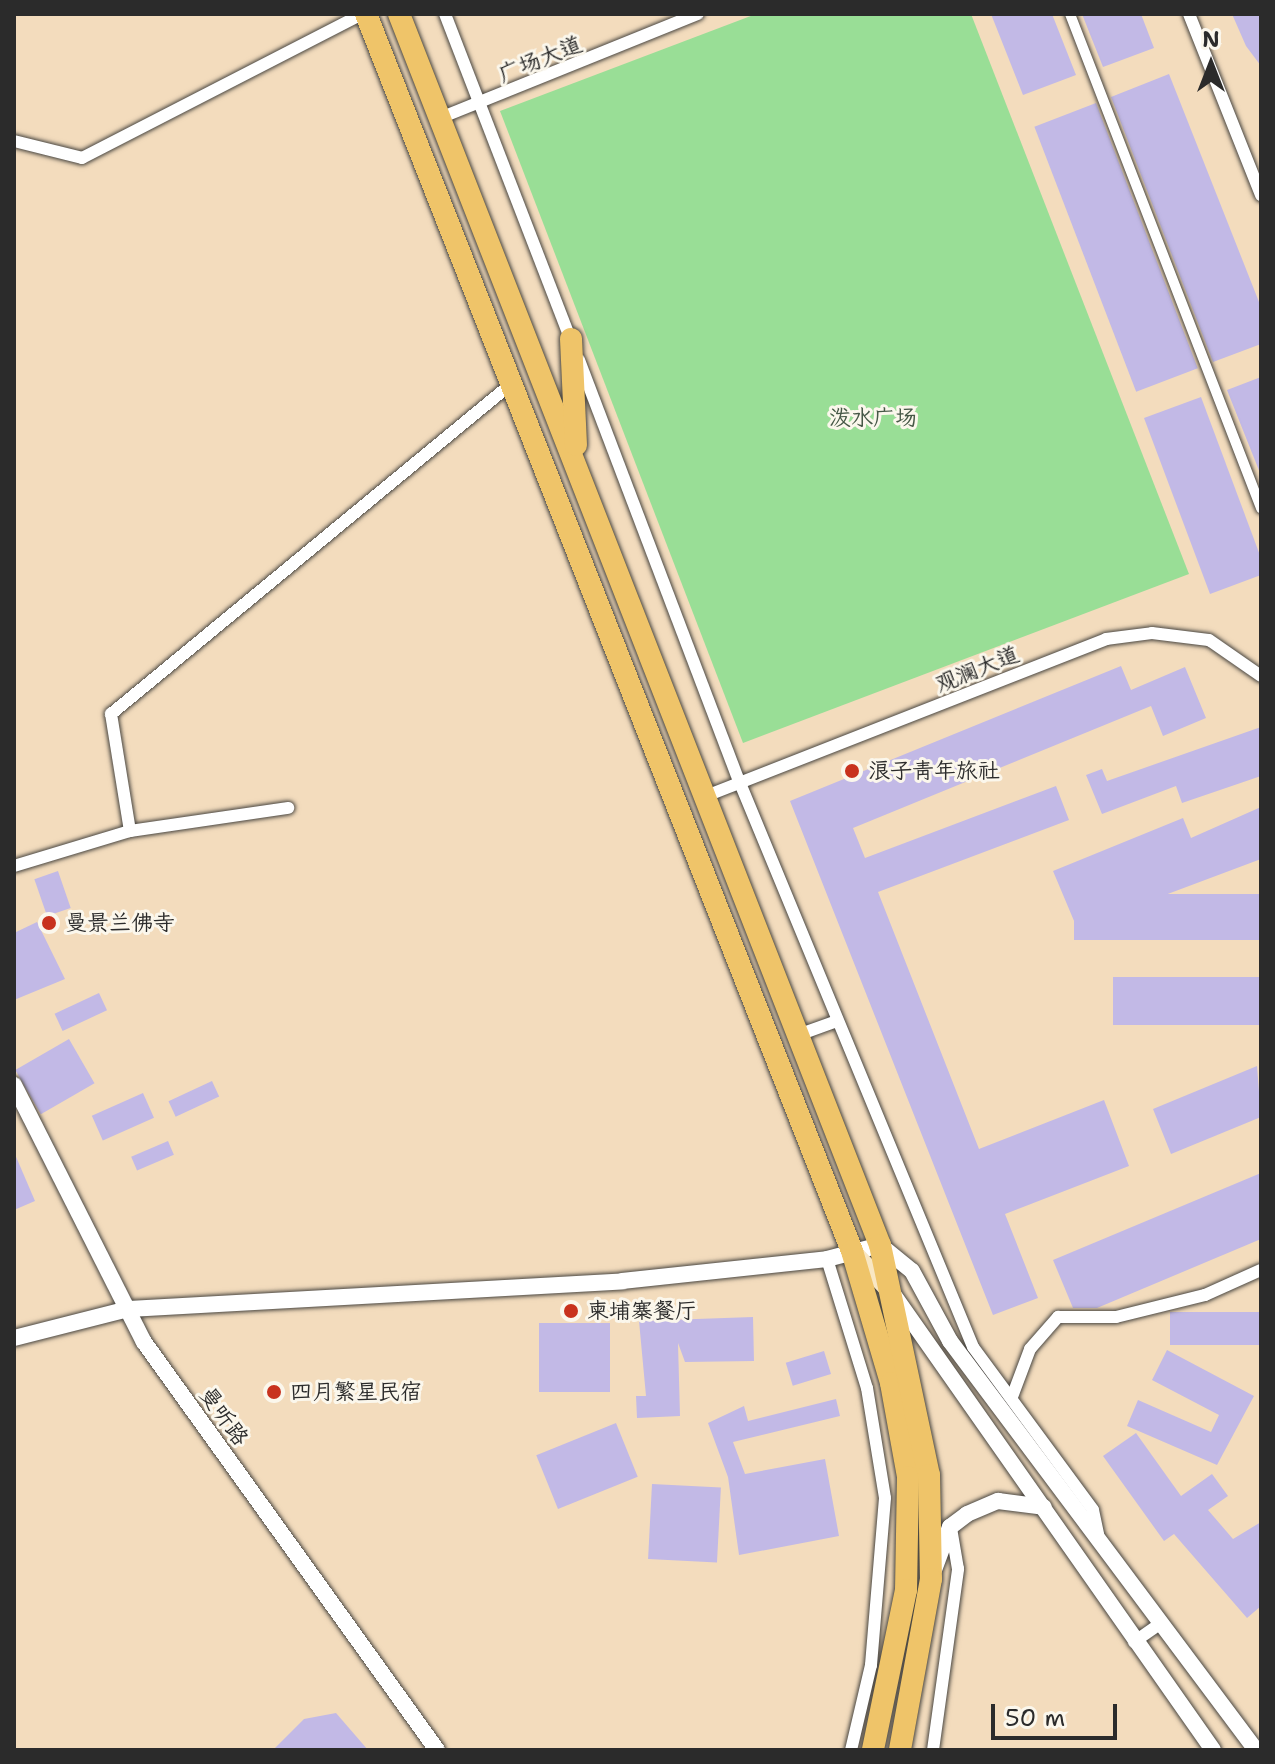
<!DOCTYPE html>
<html>
<head>
<meta charset="utf-8">
<style>
	body { margin:0 }
	#map { position:relative; width:1275px; height:1764px; overflow:hidden; background:#f3dcbd; font-family:"Shantell Sans","LXGW WenKai TC",sans-serif }
	div>[style] { position:absolute }
	.green>* { inset:0; background:#99de96 }
	.building>* { inset:0; background:#c2b9e6; transform-origin:0 0 }
	.roads { filter:drop-shadow(0 0 2px #494641) drop-shadow(0 0 2px #494641) }
	.pedestrian>* { height:10px; margin:-5px; padding:0 5px; transform-origin:5px; border-radius:5px; background:#fff }
	.minor>* { height:12px; margin:-6px; padding:0 6px; transform-origin:6px; border-radius:6px; background:#fff }
	.tertiary>* { height:16px; margin:-8px; padding:0 8px; transform-origin:8px; border-radius:8px; background:#fff }
	.secondary>* { height:18px; margin:-9px; padding:0 9px; transform-origin:9px; border-radius:9px; background:#f9e7c3 }
	.trunk>* { height:22px; margin:-11px; padding:0 11px; transform-origin:11px; border-radius:11px; background:#efc469 }
	.dots>* { width:22px; height:22px; translate:-50% -50%; box-sizing:border-box; border:4px solid #fbf7ec; border-radius:50% }
	span { translate:-50% -50%; white-space:nowrap; text-align:center; line-height:1.15; -webkit-text-stroke:6px #fbf7ec; paint-order:stroke }
	.street-label { font-size:22px; color:#2b2b2b }
	.park-label { font-size:22px; color:#465846 }
	.poi-label { font-size:22px; color:#2b2b2b }
	.left { translate:0 -50%; text-align:left }
	.frame { position:absolute; inset:0; border:16px solid #2b2b2b; pointer-events:none }
	.north { position:absolute; left:1171px; top:24px; width:80px; height:80px; -webkit-text-stroke:6px #fbf7ec; paint-order:stroke; rotate:0deg; font-size:22px; font-weight:700; line-height:32px; text-align:center; color:#2b2b2b }
	.north::after { content:''; display:block; margin:auto; width:28px; height:36px; background:#2b2b2b; clip-path:polygon(50% 0,100% 100%,50% 72%,0 100%) }
	.scale { position:absolute; left:991px; top:1704px; width:126px; height:36px; box-sizing:border-box; border:4px solid #2b2b2b; border-top:0; padding-left:10px; font-size:24px; line-height:28px; white-space:nowrap; color:#2b2b2b; -webkit-text-stroke:6px #fbf7ec; paint-order:stroke }
</style>
</head>
<body>
<div id="map">
	<div class="green">
		<i style="clip-path:polygon(756px 14px,971px 14px,1189px 574px,743px 743px,500px 111px)"></i>
	</div>
	<div class="building">
		<i style="clip-path:polygon(991px 14px,1052px 14px,1076px 75px,1023px 95px)"></i>
		<i style="clip-path:polygon(1082px 14px,1141px 14px,1154px 48px,1103px 67px)"></i>
		<i style="clip-path:polygon(1232px 14px,1261px 14px,1261px 66px,1246px 46px)"></i>
		<i style="clip-path:polygon(1169px 74px,1261px 307px,1261px 344px,1213px 362px,1111px 97px)"></i>
		<i style="left:1096px;top:103px;width:284px;height:66px;rotate:69deg"></i>
		<i style="clip-path:polygon(1261px 377px,1261px 473px,1260px 473px,1227px 390px)"></i>
		<i style="clip-path:polygon(1201px 397px,1261px 558px,1261px 575px,1210px 594px,1144px 418px)"></i>
		<i style="clip-path:polygon(1121px 666px,1131px 690px,1185px 667px,1206px 718px,1163px 736px,1151px 706px,853px 828px,865px 858px,1056px 786px,1069px 820px,878px 892px,979px 1149px,1104px 1100px,1129px 1166px,1005px 1214px,1038px 1298px,993px 1315px,790px 801px)"></i>
		<i style="clip-path:polygon(1261px 727px,1261px 776px,1182px 803px,1176px 786px,1102px 814px,1086px 775px,1102px 769px,1107px 781px)"></i>
		<i style="clip-path:polygon(1261px 807px,1261px 859px,1077px 928px,1053px 871px,1183px 818px,1191px 838px)"></i>
		<i style="left:58px;top:871px;width:39px;height:25px;rotate:71deg"></i>
		<i style="left:1261px;top:894px;width:46px;height:187px;rotate:90deg"></i>
		<i style="clip-path:polygon(37px 922px,65px 979px,14px 1000px,14px 933px)"></i>
		<i style="left:1261px;top:977px;width:48px;height:148px;rotate:90deg"></i>
		<i style="left:99px;top:993px;width:19px;height:49px;rotate:65deg"></i>
		<i style="left:69px;top:1039px;width:51px;height:62px;rotate:60deg"></i>
		<i style="clip-path:polygon(1257px 1066px,1261px 1117px,1171px 1154px,1153px 1109px)"></i>
		<i style="left:212px;top:1081px;width:17px;height:48px;rotate:65deg"></i>
		<i style="left:143px;top:1093px;width:27px;height:56px;rotate:66deg"></i>
		<i style="left:168px;top:1141px;width:15px;height:40px;rotate:67deg"></i>
		<i style="clip-path:polygon(14px 1152px,35px 1201px,14px 1210px)"></i>
		<i style="clip-path:polygon(1261px 1173px,1261px 1239px,1097px 1308px,1073px 1308px,1053px 1260px)"></i>
		<i style="left:1261px;top:1312px;width:33px;height:91px;rotate:90deg"></i>
		<i style="clip-path:polygon(753px 1317px,754px 1361px,685px 1362px,678px 1343px,680px 1416px,637px 1418px,636px 1396px,646px 1396px,639px 1321px)"></i>
		<i style="left:610px;top:1323px;width:69px;height:71px;rotate:90deg"></i>
		<i style="clip-path:polygon(1167px 1350px,1254px 1396px,1217px 1465px,1127px 1426px,1138px 1400px,1211px 1432px,1219px 1415px,1152px 1380px)"></i>
		<i style="left:824px;top:1351px;width:24px;height:40px;rotate:73deg"></i>
		<i style="clip-path:polygon(836px 1399px,840px 1416px,733px 1442px,745px 1474px,825px 1459px,839px 1536px,739px 1555px,728px 1477px,708px 1423px,744px 1406px,748px 1421px)"></i>
		<i style="left:616px;top:1423px;width:58px;height:86px;rotate:68deg"></i>
		<i style="clip-path:polygon(1136px 1433px,1181px 1496px,1212px 1474px,1228px 1496px,1208px 1510px,1233px 1539px,1261px 1522px,1261px 1606px,1247px 1618px,1174px 1534px,1164px 1541px,1103px 1456px)"></i>
		<i style="left:652px;top:1484px;width:69px;height:75px;rotate:3deg"></i>
		<i style="clip-path:polygon(336px 1713px,368px 1750px,273px 1750px,304px 1719px)"></i>
	</div>
	<div class="roads">
		<div class="pedestrian">
			<i style="left:1070px;top:14px;width:530px;rotate:68.86deg"></i>
		</div>
		<div class="minor">
			<i style="left:445px;top:14px;width:353px;rotate:68.9deg"></i>
			<i style="left:1189px;top:14px;width:195px;rotate:68.3deg"></i>
			<i style="left:440px;top:118px;width:278px;rotate:-22deg"></i>
			<i style="left:14px;top:141px;width:70px;rotate:14deg"></i>
			<i style="left:82px;top:158px;width:315px;rotate:-27.2deg"></i>
			<i style="left:579px;top:360px;width:453px;rotate:69.2deg"></i>
			<i style="left:740px;top:783px;width:610px;rotate:67.55deg"></i>
			<i style="left:973px;top:1347px;width:202px;rotate:53.6deg"></i>
			<i style="left:1093px;top:1510px;width:25px;rotate:78deg"></i>
			<i style="left:706px;top:796px;width:430px;rotate:-21.4deg"></i>
			<i style="left:1106px;top:639px;width:46px;rotate:-7.4deg"></i>
			<i style="left:1152px;top:633px;width:57px;rotate:7deg"></i>
			<i style="left:1209px;top:640px;width:63px;rotate:34.7deg"></i>
			<i style="left:130px;top:831px;width:119px;rotate:-99.2deg"></i>
			<i style="left:111px;top:714px;width:519px;rotate:-39.52deg"></i>
			<i style="left:14px;top:866px;width:121px;rotate:-16.8deg"></i>
			<i style="left:130px;top:831px;width:160px;rotate:-8.3deg"></i>
			<i style="left:798px;top:1035px;width:41px;rotate:-19.7deg"></i>
			<i style="left:827px;top:1259px;width:135px;rotate:72.8deg"></i>
			<i style="left:867px;top:1388px;width:111px;rotate:80.7deg"></i>
			<i style="left:885px;top:1498px;width:168px;rotate:94.8deg"></i>
			<i style="left:871px;top:1665px;width:87px;rotate:103.2deg"></i>
			<i style="left:1012px;top:1397px;width:51px;rotate:-69.4deg"></i>
			<i style="left:1030px;top:1349px;width:43px;rotate:-48.8deg"></i>
			<i style="left:1058px;top:1317px;width:58px"></i>
			<i style="left:1116px;top:1317px;width:92px;rotate:-13.9deg"></i>
			<i style="left:1205px;top:1295px;width:61px;rotate:-24.1deg"></i>
			<i style="left:1134px;top:1642px;width:33px;rotate:-35deg"></i>
			<i style="left:933px;top:1750px;width:183px;rotate:-82.1deg"></i>
			<i style="left:958px;top:1569px;width:42px;rotate:-99.7deg"></i>
		</div>
		<div class="tertiary">
			<i style="left:14px;top:1085px;width:288px;rotate:63.2deg"></i>
			<i style="left:144px;top:1342px;width:502px;rotate:54.32deg"></i>
			<i style="left:893px;top:1294px;width:557px;rotate:54.94deg"></i>
			<i style="left:14px;top:1338px;width:118px;rotate:-14.3deg"></i>
			<i style="left:128px;top:1309px;width:495px;rotate:-3.2deg"></i>
			<i style="left:622px;top:1281px;width:206px;rotate:-6.1deg"></i>
			<i style="left:827px;top:1259px;width:55px;rotate:-14.8deg"></i>
			<i style="left:880px;top:1245px;width:41px;rotate:39.1deg"></i>
			<i style="left:912px;top:1271px;width:80px;rotate:61.5deg"></i>
			<i style="left:950px;top:1341px;width:511px;rotate:53.2deg"></i>
			<i style="left:934px;top:1570px;width:46px;rotate:-69.6deg"></i>
			<i style="left:950px;top:1527px;width:21px;rotate:-37deg"></i>
			<i style="left:967px;top:1514px;width:34px;rotate:-23deg"></i>
			<i style="left:998px;top:1501px;width:46px;rotate:7.4deg"></i>
		</div>
		<div class="secondary">
			<i style="left:852px;top:1251px;width:57px;rotate:46.4deg"></i>
		</div>
		<div class="trunk">
			<i style="left:366px;top:14px;width:1329px;rotate:68.55deg"></i>
			<i style="left:852px;top:1251px;width:138px;rotate:73.5deg"></i>
			<i style="left:891px;top:1383px;width:96px;rotate:79.7deg"></i>
			<i style="left:908px;top:1477px;width:113px;rotate:91deg"></i>
			<i style="left:906px;top:1590px;width:163px;rotate:101.7deg"></i>
			<i style="left:399px;top:14px;width:1322px;rotate:68.66deg"></i>
			<i style="left:880px;top:1245px;width:235px;rotate:78deg"></i>
			<i style="left:929px;top:1475px;width:104px;rotate:88.9deg"></i>
			<i style="left:931px;top:1579px;width:174px;rotate:100.3deg"></i>
			<i style="left:571px;top:339px;width:106px;rotate:87.3deg"></i>
		</div>
	</div>
	<div class="dots">
		<i style="left:852px;top:771px;background:#c8321e"></i>
		<i style="left:49px;top:923px;background:#c8321e"></i>
		<i style="left:571px;top:1311px;background:#c8321e"></i>
		<i style="left:274px;top:1392px;background:#c8321e"></i>
	</div>
	<div class="street-label">
		<span style="left:540px;top:59px;rotate:-22deg">广场大道</span>
		<span style="left:977px;top:669px;rotate:-22deg">观澜大道</span>
		<span style="left:224px;top:1416px;rotate:54deg">曼听路</span>
	</div>
	<div class="park-label">
		<span style="left:873px;top:418px">泼水广场</span>
	</div>
	<div class="poi-label">
		<span class="left" style="left:868px;top:771px">浪子青年旅社</span>
		<span class="left" style="left:65px;top:923px">曼景兰佛寺</span>
		<span class="left" style="left:587px;top:1311px">柬埔寨餐厅</span>
		<span class="left" style="left:290px;top:1392px">四月繁星民宿</span>
	</div>
	<div class="frame"></div>
	<div class="north">N</div>
	<div class="scale">50 m</div>
</div>
</body>
</html>
